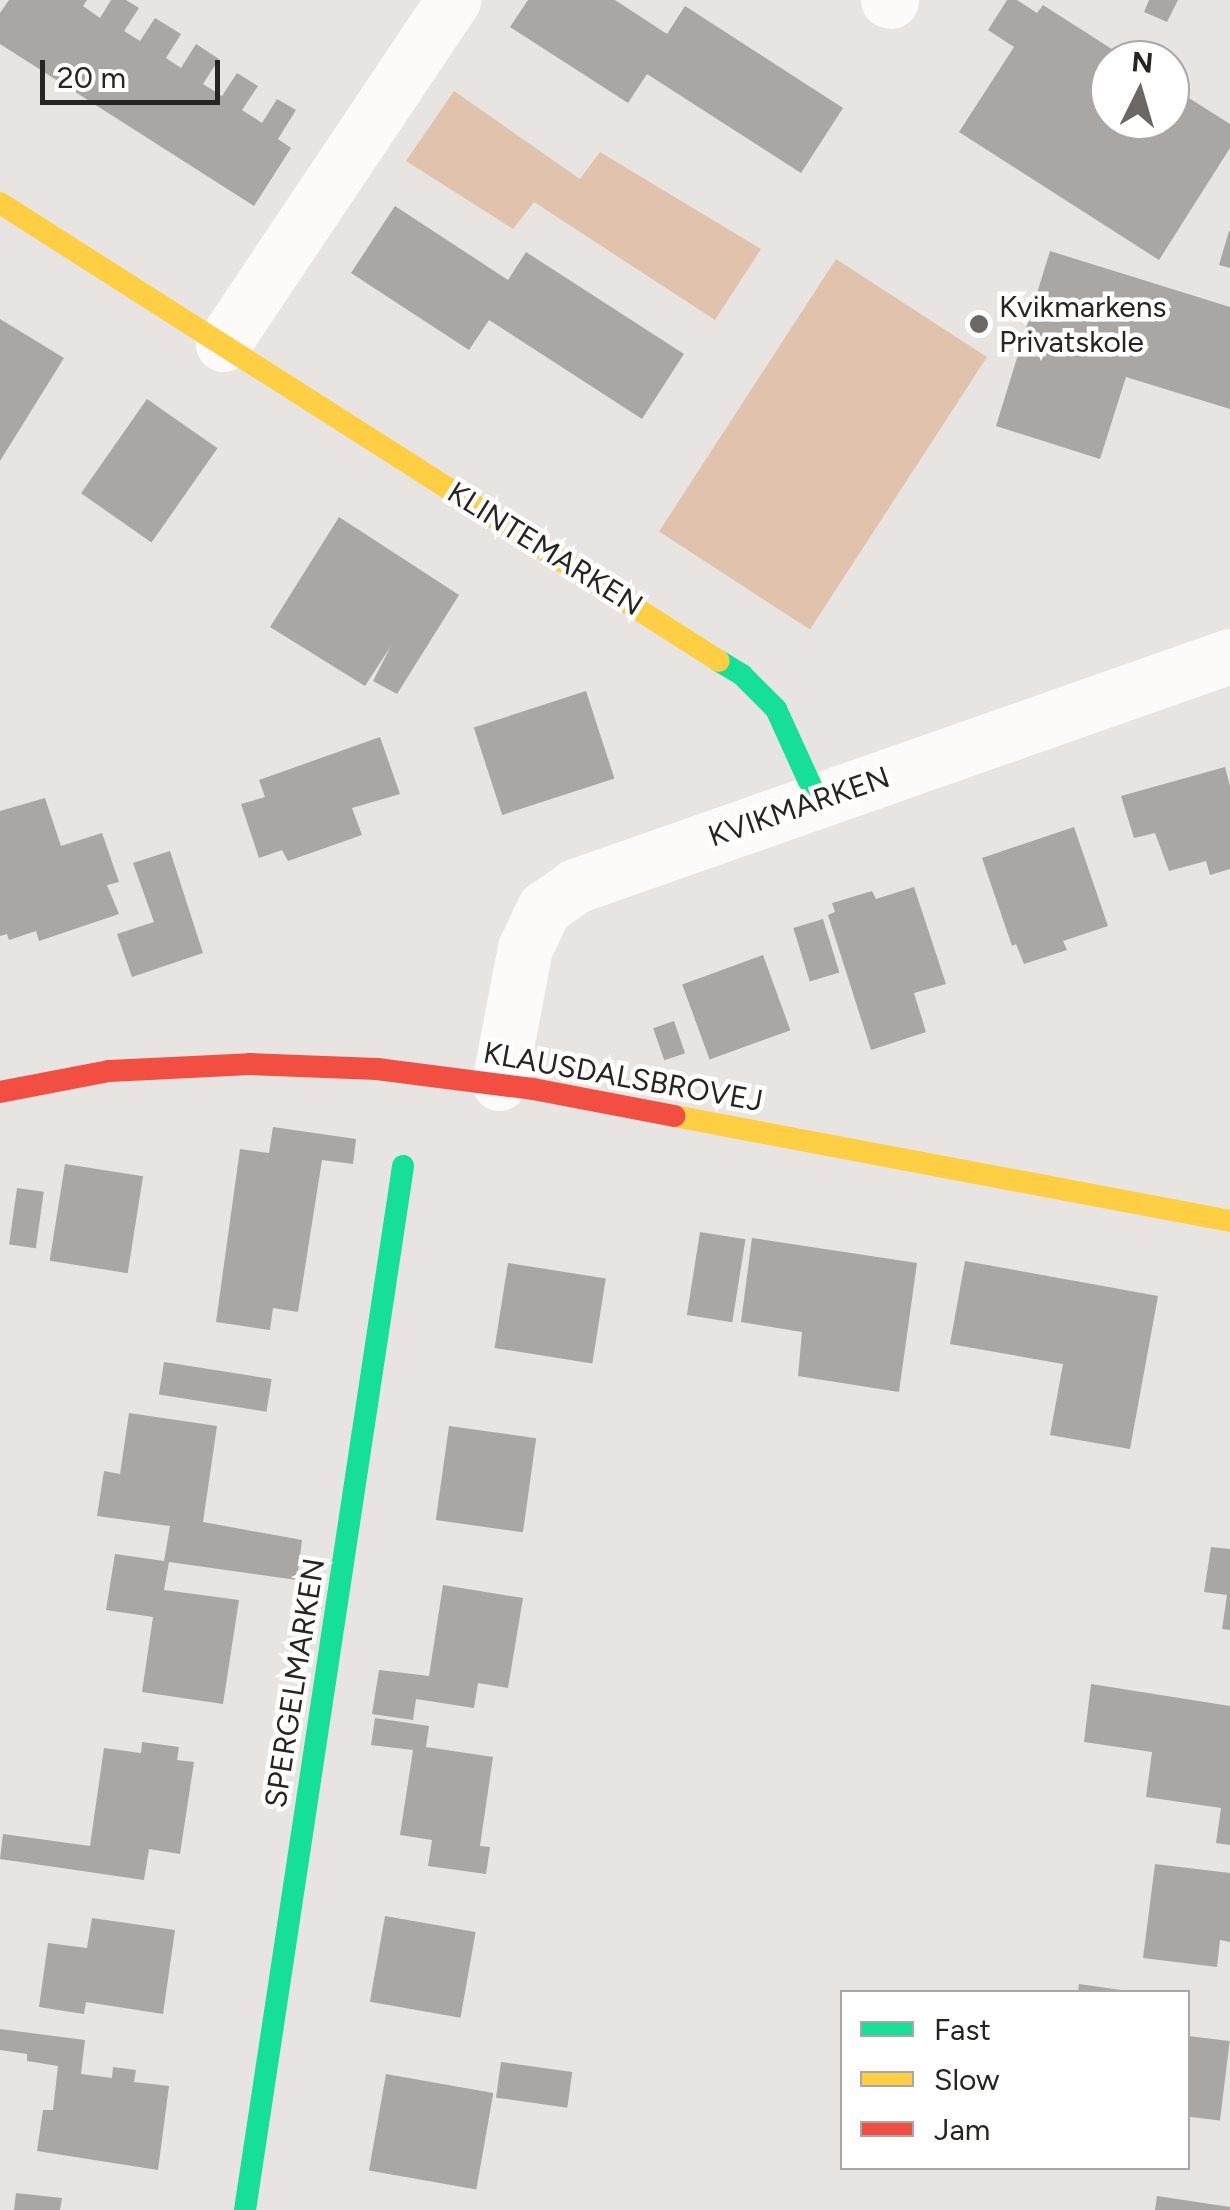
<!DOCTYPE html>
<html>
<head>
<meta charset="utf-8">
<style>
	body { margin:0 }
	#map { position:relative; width:1230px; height:2210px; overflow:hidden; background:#e8e4e1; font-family:Figtree,sans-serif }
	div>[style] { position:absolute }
	.green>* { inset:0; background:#e1c3ad; transform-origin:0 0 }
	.building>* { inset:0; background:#a9a6a4; transform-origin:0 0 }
	.street>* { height:55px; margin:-27.5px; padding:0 27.5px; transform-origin:27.5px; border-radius:27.5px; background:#fcfbfa }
	.fast>* { height:22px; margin:-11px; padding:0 11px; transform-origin:11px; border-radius:11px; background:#16e098 }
	.slow>* { height:22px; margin:-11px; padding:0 11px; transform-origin:11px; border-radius:11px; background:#ffcf43 }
	.jam>* { height:22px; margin:-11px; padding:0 11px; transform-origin:11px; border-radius:11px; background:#f24e42 }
	.dots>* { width:28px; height:28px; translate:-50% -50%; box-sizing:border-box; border:5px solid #fff; border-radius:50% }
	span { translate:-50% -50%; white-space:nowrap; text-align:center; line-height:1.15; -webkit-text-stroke:9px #fff; paint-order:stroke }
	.poi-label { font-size:30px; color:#272422 }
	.left { translate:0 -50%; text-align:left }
	.street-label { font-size:30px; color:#272422 }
	.legend { position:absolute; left:840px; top:1990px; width:350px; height:180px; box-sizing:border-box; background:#fff; border:2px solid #a9a7a7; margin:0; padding:12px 18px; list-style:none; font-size:30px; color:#272422 }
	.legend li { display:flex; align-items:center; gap:20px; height:50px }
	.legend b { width:50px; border:2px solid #a9a7a7 }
	.north { position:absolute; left:1090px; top:40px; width:100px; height:100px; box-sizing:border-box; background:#fff; border:2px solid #a9a7a7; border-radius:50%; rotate:5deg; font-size:28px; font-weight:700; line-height:40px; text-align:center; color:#272422 }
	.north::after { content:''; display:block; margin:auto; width:35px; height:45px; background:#6b6765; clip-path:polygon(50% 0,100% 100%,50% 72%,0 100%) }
	.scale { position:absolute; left:40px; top:60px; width:180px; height:45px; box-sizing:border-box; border:5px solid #272422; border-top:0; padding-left:12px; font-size:30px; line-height:35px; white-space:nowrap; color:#272422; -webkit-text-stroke:8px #fff; paint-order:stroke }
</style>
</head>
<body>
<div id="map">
	<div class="green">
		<i style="clip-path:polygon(454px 91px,580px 179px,600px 152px,761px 249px,715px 320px,534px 202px,513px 229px,406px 161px)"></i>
		<i style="left:836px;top:259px;width:180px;height:325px;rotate:33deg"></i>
	</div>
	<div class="building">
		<i style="clip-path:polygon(9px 0,87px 0,83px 6px,100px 18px,111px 0,126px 0,139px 8px,124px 31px,140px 41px,155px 18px,181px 34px,166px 58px,181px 68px,196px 44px,219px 59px,203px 84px,222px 96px,237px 73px,258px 86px,242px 110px,262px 123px,277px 99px,296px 110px,278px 139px,291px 148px,254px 206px,0 44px,0 13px)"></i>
		<i style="clip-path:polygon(528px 0,615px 0,667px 34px,685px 6px,843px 108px,801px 173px,647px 74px,628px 103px,510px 27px)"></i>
		<i style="clip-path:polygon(1007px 0,1017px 0,1037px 13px,1043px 5px,1129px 60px,1110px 60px,1110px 120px,1170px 120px,1170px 86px,1230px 124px,1230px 148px,1159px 260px,959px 132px,1014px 47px,988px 30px)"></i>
		<i style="clip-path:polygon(1149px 0,1178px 0,1167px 22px,1144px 12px)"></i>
		<i style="clip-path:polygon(395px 206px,508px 280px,526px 252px,684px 354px,642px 419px,489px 320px,469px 350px,351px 273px)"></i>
		<i style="clip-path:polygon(1229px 231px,1230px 231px,1230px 268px,1219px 265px)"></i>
		<i style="clip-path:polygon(1050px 251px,1230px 307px,1230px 409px,1126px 377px,1100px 459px,996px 426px)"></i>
		<i style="clip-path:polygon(0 319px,64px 358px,0 461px)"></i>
		<i style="left:147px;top:399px;width:86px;height:115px;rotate:35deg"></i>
		<i style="clip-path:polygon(339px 517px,459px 595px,397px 694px,373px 681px,391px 646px,365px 686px,270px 627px)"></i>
		<i style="left:586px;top:691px;width:92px;height:118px;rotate:72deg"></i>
		<i style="clip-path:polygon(380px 737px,400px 794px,352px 808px,362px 835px,288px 861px,282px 850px,259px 858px,241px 804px,265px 797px,259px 780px)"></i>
		<i style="clip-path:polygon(1225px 767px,1230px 786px,1230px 869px,1210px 875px,1206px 861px,1169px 871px,1155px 833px,1134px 838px,1121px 796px)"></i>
		<i style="clip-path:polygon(45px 798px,61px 846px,102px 833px,119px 882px,107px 885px,119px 914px,39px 941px,36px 931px,9px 940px,7px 934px,0 936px,0 811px)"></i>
		<i style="clip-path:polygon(1074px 827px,1108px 926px,1063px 941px,1067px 950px,1024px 964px,1016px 944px,1012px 946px,982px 858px)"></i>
		<i style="clip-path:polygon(170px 851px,203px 953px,132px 977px,117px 934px,154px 922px,133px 863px)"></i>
		<i style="clip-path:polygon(914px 887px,946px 984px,914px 993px,926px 1032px,871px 1050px,828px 915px,835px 912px,832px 903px,872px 891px,876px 899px)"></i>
		<i style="left:823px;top:919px;width:56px;height:31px;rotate:73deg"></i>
		<i style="left:763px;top:955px;width:80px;height:86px;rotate:70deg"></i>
		<i style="left:674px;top:1021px;width:34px;height:22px;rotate:71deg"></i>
		<i style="clip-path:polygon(273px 1127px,356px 1139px,353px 1164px,322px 1160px,298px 1312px,273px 1308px,270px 1330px,216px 1322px,240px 1149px,269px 1153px)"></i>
		<i style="left:65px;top:1164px;width:79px;height:98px;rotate:9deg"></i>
		<i style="left:17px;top:1188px;width:27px;height:57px;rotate:8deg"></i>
		<i style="left:700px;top:1232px;width:46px;height:84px;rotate:9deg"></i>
		<i style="clip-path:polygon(752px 1238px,917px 1263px,899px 1392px,798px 1376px,802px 1332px,741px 1322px)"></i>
		<i style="clip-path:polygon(965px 1261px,1158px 1296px,1130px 1449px,1050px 1435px,1063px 1364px,950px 1344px)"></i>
		<i style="left:508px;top:1263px;width:99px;height:86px;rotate:9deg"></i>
		<i style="left:164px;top:1362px;width:109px;height:33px;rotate:9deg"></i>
		<i style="clip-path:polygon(129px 1413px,217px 1426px,203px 1522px,302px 1540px,297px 1580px,169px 1562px,164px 1590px,239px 1600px,223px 1704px,142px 1692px,153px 1617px,106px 1610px,115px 1554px,164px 1561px,170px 1526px,97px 1516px,104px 1471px,120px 1474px)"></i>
		<i style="left:449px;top:1426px;width:88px;height:95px;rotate:8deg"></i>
		<i style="clip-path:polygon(1211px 1547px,1230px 1549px,1230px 1630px,1222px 1629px,1227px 1595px,1204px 1592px)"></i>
		<i style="clip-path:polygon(443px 1585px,523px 1598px,508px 1688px,478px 1683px,474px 1708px,416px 1699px,413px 1720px,372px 1714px,379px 1670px,429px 1676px)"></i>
		<i style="clip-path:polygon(1091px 1684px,1230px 1706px,1230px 1845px,1216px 1843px,1221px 1808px,1146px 1797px,1152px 1752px,1084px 1742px)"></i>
		<i style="clip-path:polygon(375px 1718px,429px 1726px,426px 1747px,493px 1757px,480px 1846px,490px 1847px,486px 1874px,428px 1866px,432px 1840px,400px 1835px,413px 1750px,371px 1745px)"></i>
		<i style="clip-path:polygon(142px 1742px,179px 1747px,177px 1760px,194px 1762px,180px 1854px,149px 1849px,144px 1880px,0 1859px,3px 1834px,90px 1846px,104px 1748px,141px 1753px)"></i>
		<i style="clip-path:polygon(1155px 1864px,1230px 1873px,1230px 1942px,1220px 1940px,1217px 1967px,1143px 1958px)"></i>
		<i style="left:385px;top:1916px;width:92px;height:87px;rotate:10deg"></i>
		<i style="clip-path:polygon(92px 1918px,175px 1930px,163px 2014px,86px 2002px,84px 2014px,39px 2007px,48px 1943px,87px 1948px)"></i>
		<i style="clip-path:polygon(1079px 1984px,1121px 1990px,1121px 1992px,1078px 1992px)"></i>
		<i style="clip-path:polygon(0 2029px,85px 2040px,81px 2074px,112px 2078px,113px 2067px,136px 2070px,134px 2082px,169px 2086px,158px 2170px,37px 2151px,43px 2110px,53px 2110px,58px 2066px,27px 2061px,27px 2054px,0 2050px)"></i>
		<i style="left:1188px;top:2036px;width:42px;height:80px;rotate:7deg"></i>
		<i style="left:501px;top:2062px;width:72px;height:36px;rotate:8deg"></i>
		<i style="left:386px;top:2074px;width:109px;height:98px;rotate:10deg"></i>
		<i style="clip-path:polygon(16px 2193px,62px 2198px,60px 2210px,14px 2210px)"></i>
		<i style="clip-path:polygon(1157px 2196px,1230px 2207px,1230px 2210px,1155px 2210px)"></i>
	</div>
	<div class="street">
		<i style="left:888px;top:0;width:3px;rotate:18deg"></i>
		<i style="left:223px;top:344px;width:414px;rotate:-56.2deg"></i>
		<i style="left:499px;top:1083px;width:137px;rotate:-79.1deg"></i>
		<i style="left:525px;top:948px;width:44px;rotate:-64.6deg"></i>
		<i style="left:544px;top:908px;width:38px;rotate:-35deg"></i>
		<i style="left:575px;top:886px;width:694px;rotate:-19.35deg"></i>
	</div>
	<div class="fast">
		<i style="left:719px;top:661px;width:27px;rotate:31deg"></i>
		<i style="left:742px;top:675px;width:48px;rotate:45deg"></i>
		<i style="left:776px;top:709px;width:101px;rotate:65.5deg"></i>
		<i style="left:245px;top:2210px;width:1056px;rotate:-81.39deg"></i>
	</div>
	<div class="slow">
		<i style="left:0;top:203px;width:852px;rotate:32.5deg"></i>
		<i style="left:674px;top:1116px;width:566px;rotate:10.69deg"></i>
	</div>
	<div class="jam">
		<i style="left:0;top:1092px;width:111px;rotate:-10.9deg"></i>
		<i style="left:109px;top:1071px;width:141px;rotate:-2.8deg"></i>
		<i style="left:250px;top:1064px;width:127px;rotate:2.3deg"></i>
		<i style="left:377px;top:1069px;width:157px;rotate:7.3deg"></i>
		<i style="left:533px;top:1089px;width:144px;rotate:10.8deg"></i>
	</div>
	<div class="dots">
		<i style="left:979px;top:324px;background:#6b6765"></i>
	</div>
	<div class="poi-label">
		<span class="left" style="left:999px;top:324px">Kvikmarkens<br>Privatskole</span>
	</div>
	<div class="street-label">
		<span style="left:545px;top:549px;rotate:32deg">KLINTEMARKEN</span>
		<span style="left:799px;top:807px;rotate:-19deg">KVIKMARKEN</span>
		<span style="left:623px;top:1077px;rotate:10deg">KLAUSDALSBROVEJ</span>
		<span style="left:295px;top:1683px;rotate:-81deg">SPERGELMARKEN</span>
	</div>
	<ul class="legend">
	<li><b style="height:12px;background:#16e098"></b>Fast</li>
	<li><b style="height:12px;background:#ffcf43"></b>Slow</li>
	<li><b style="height:12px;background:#f24e42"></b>Jam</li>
	</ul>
	<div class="north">N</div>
	<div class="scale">20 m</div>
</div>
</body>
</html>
